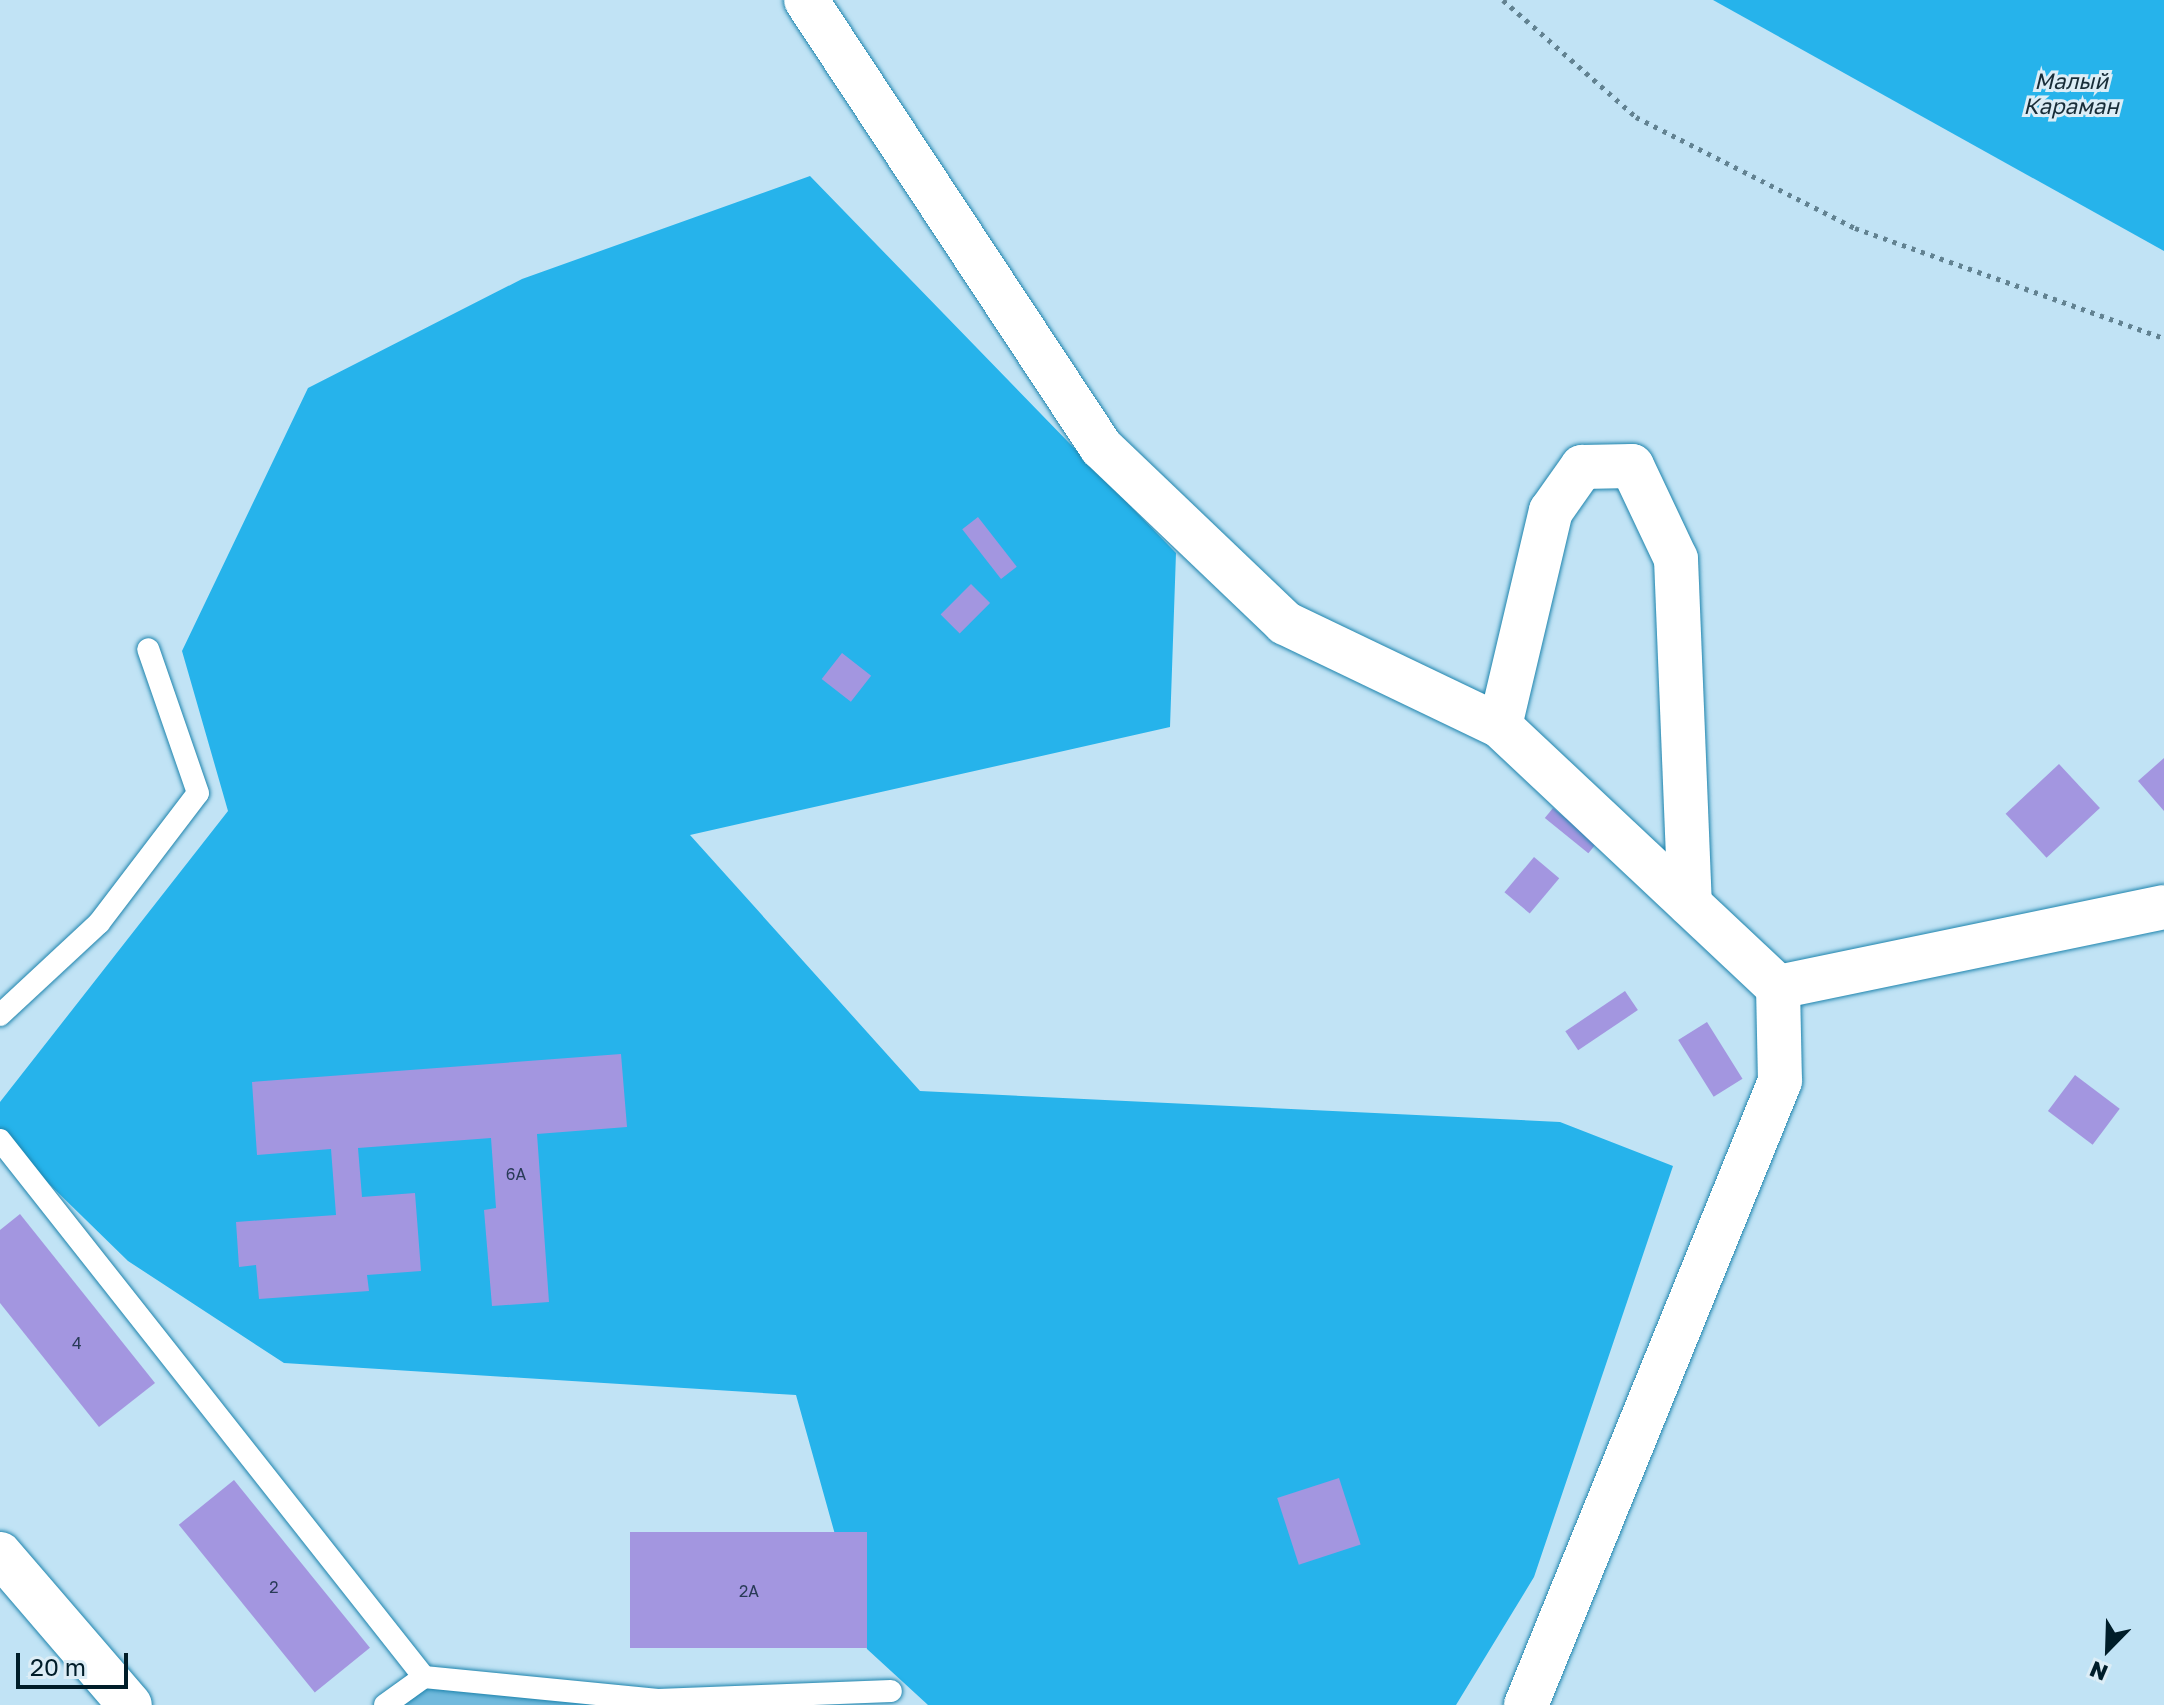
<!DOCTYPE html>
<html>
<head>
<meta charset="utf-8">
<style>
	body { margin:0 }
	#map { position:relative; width:2164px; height:1705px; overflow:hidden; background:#c1e3f5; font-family:"Golos Text",sans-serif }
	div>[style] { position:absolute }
	.green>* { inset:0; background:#72badd }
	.forest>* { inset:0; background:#26b3eb }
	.building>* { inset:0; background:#a396e0; transform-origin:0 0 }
	.path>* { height:5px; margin-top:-2.5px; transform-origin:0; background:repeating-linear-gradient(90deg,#628291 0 4px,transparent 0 10px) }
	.roads { filter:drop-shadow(0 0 2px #1e84ad) drop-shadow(0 0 2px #1e84ad) }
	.service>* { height:22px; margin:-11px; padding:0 11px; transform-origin:11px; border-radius:11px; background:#fff }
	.minor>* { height:44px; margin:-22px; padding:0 22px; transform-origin:22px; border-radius:22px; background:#fff }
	span { translate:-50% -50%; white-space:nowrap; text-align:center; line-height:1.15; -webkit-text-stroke:6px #dcedf6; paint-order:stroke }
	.number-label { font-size:16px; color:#293b57 }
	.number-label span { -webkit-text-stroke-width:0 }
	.water-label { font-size:22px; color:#182d38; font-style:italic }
	.north { position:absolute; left:2068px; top:1609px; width:80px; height:80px; -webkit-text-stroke:6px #dcedf6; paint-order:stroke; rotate:203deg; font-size:22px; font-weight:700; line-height:32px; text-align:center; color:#001d29 }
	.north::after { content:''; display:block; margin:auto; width:28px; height:36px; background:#001d29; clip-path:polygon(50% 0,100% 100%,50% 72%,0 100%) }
	.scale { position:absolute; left:16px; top:1653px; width:112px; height:36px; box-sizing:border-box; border:4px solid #001d29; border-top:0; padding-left:10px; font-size:24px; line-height:28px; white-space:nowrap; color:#001d29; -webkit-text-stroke:6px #dcedf6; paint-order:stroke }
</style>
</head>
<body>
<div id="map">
	<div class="green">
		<i style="clip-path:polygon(424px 1677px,586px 1693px,589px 1705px,396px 1705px)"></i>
	</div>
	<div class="forest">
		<i style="clip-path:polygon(1713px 0,2164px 0,2164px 251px)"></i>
		<i style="clip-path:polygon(810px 176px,1176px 553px,1170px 727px,690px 835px,920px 1091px,1560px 1122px,1673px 1166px,1534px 1577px,1456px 1705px,928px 1705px,867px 1649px,796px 1395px,284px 1363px,128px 1261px,0 1136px,0 1102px,228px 811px,182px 651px,308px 388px,522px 279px)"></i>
	</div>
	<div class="building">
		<i style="left:978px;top:517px;width:63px;height:20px;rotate:52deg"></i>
		<i style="left:971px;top:584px;width:27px;height:43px;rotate:45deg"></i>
		<i style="left:842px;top:653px;width:37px;height:33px;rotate:38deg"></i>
		<i style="clip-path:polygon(2164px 758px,2164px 811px,2138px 781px)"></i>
		<i style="left:2059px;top:764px;width:60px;height:73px;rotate:47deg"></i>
		<i style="left:1553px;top:808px;width:56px;height:13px;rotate:39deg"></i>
		<i style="left:1534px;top:857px;width:33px;height:46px;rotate:40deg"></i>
		<i style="left:1625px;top:991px;width:23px;height:72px;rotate:56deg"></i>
		<i style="left:1707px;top:1022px;width:67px;height:34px;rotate:58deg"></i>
		<i style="clip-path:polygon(621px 1054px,627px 1127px,537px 1134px,549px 1302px,492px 1306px,484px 1210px,496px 1208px,491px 1138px,358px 1148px,362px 1197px,415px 1193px,421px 1271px,367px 1275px,369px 1291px,259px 1299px,256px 1265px,239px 1267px,236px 1222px,336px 1215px,331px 1149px,257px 1155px,252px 1082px)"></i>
		<i style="left:2075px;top:1075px;width:56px;height:45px;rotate:37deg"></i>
		<i style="clip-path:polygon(20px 1214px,155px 1383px,99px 1427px,0 1303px,0 1230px)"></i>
		<i style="left:1339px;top:1478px;width:70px;height:65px;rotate:72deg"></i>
		<i style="left:234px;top:1480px;width:216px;height:71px;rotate:51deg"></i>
		<i style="left:630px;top:1532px;width:237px;height:116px"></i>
	</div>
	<div class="path">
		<i style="left:1503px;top:0;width:177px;rotate:41.3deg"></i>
		<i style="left:1636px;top:117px;width:246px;rotate:26.9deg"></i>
		<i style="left:1855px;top:228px;width:328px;rotate:19.6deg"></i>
	</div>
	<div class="roads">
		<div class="service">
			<i style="left:0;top:1015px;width:135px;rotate:-42.9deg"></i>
			<i style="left:99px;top:923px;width:163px;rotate:-52.7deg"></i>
			<i style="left:198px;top:793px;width:152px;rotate:-109.1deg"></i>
			<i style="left:0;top:1140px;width:684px;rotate:51.71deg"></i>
			<i style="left:424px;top:1677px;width:48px;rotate:144.3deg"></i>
			<i style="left:424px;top:1677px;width:235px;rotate:5.6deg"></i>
			<i style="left:658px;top:1700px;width:233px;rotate:-2.2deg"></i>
		</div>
		<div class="minor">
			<i style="left:806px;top:0;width:536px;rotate:56.58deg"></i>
			<i style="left:1101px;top:447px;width:255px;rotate:43.7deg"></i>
			<i style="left:1285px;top:623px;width:238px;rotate:25.6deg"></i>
			<i style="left:1500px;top:726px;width:381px;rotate:43.2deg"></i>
			<i style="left:1778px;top:987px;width:94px;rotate:88.8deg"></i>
			<i style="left:1780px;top:1081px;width:674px;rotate:112.15deg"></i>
			<i style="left:1500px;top:726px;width:221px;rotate:-76.7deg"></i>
			<i style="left:1551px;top:511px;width:54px;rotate:-54.8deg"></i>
			<i style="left:1582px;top:467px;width:50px;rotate:-1.1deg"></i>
			<i style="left:1632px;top:466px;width:103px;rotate:64.7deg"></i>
			<i style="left:1676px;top:559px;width:345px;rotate:87.7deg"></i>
			<i style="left:1778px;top:987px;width:394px;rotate:-11.7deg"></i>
			<i style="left:0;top:1554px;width:199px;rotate:49.3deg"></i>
		</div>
	</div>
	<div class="number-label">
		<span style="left:516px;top:1174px">6А</span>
		<span style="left:77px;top:1343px">4</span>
		<span style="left:274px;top:1587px">2</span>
		<span style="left:749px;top:1591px">2А</span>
	</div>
	<div class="water-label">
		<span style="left:2071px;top:93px">Малый<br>Караман</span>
	</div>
	<div class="north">N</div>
	<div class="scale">20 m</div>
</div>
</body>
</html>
